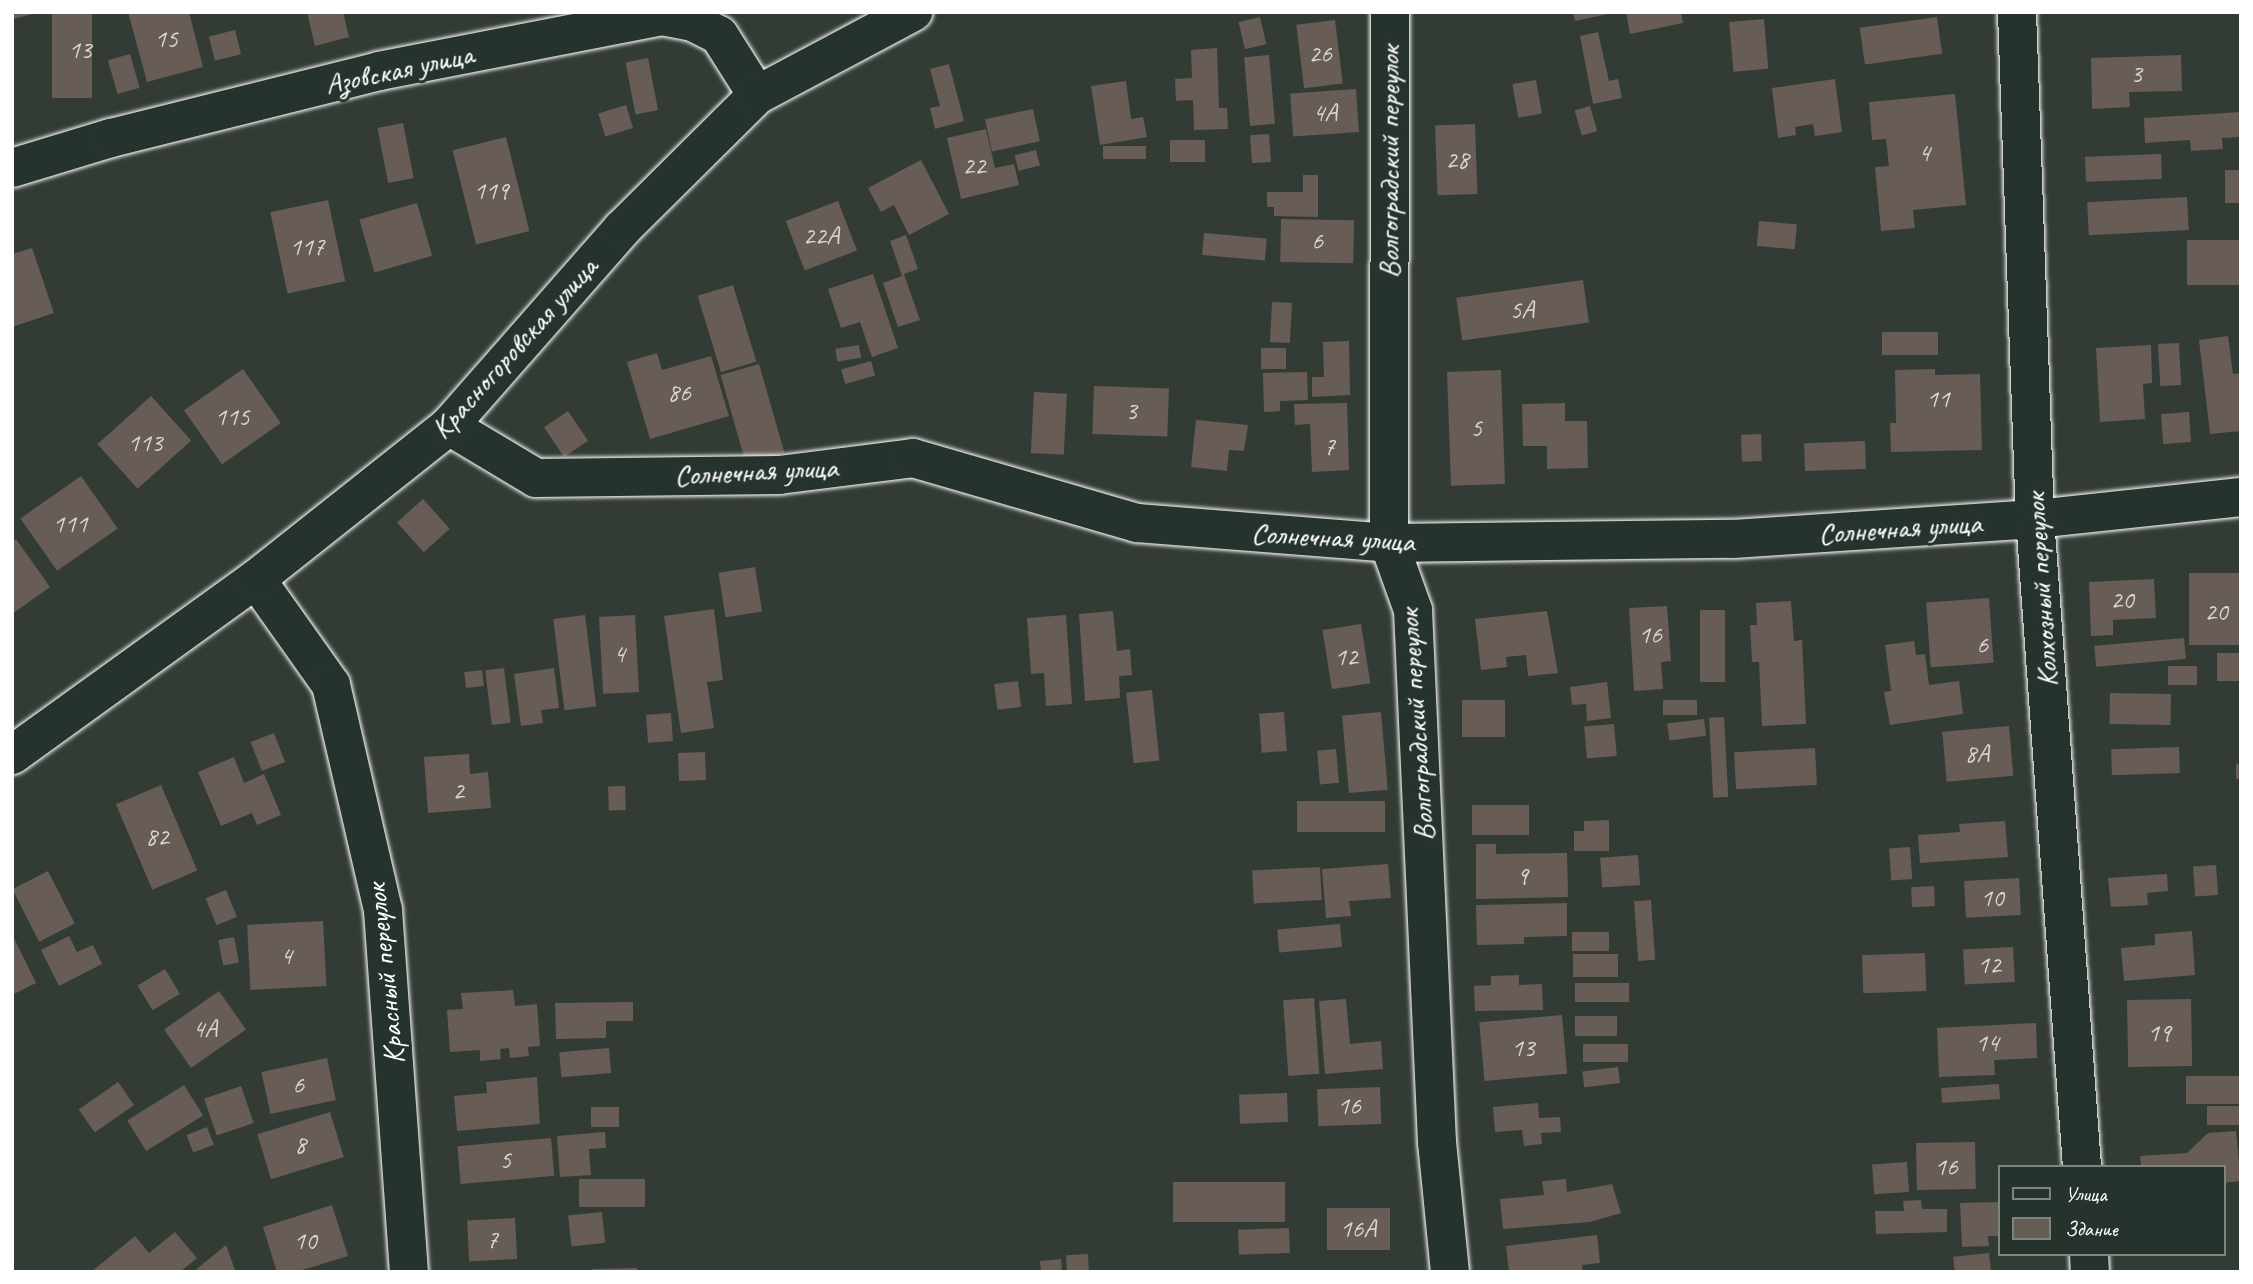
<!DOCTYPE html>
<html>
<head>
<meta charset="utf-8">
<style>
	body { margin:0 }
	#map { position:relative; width:2253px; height:1284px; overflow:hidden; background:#333b35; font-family:Caveat,sans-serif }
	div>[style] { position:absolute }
	.building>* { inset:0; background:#685c56; transform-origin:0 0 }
	.roads { filter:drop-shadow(0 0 2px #fff) drop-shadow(0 0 2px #fff) }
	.minor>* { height:38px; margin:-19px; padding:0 19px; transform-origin:19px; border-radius:19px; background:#26332d }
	span { translate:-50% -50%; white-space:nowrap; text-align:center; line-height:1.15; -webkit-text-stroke:6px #26332d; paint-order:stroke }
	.number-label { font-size:26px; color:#d9d6d5 }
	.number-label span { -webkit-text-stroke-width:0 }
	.street-label { font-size:30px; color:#fff }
	.frame { position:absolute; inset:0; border:14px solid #fff; pointer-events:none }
	.legend { position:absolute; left:1998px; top:1165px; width:228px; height:91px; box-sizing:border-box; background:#26332d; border:2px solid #7d8581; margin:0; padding:9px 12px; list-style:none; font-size:21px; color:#fff }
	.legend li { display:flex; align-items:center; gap:14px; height:35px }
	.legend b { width:35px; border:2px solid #7d8581 }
</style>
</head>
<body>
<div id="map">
	<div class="building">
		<i style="clip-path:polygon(12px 12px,38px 12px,38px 13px,12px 19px)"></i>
		<i style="left:52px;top:12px;width:40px;height:86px"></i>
		<i style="clip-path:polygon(128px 12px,189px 12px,203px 67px,147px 82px)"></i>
		<i style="clip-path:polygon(307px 12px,343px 12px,349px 37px,315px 46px)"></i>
		<i style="clip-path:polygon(1573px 12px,1613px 12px,1613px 13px,1575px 21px)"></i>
		<i style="clip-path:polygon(1626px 12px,1681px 12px,1683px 23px,1630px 34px)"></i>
		<i style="left:1260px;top:17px;width:28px;height:22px;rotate:77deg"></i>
		<i style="left:1937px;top:17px;width:37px;height:78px;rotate:82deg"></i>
		<i style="left:1764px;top:19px;width:50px;height:35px;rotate:85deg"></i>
		<i style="left:1335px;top:20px;width:64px;height:39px;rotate:83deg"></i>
		<i style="left:235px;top:30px;width:25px;height:27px;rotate:76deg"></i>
		<i style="clip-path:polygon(1598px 32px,1609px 81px,1618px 79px,1622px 98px,1593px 104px,1580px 36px)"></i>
		<i style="clip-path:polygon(1217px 48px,1219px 108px,1227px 108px,1228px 129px,1194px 130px,1193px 100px,1176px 101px,1175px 79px,1192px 78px,1191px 50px)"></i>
		<i style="left:130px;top:54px;width:35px;height:23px;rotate:74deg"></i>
		<i style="left:1269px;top:55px;width:69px;height:25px;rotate:85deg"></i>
		<i style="clip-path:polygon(2181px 55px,2182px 91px,2129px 92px,2130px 107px,2092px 109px,2091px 58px)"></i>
		<i style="left:648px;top:58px;width:53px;height:23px;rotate:79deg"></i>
		<i style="clip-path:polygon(949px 64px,964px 121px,935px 129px,930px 108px,940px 106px,930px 69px)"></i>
		<i style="clip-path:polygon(1835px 79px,1842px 132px,1815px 136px,1813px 124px,1795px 127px,1796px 135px,1778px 138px,1772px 88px)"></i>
		<i style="left:1536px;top:80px;width:34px;height:24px;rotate:80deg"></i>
		<i style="clip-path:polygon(1126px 81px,1131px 119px,1143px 117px,1147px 137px,1100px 145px,1091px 86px)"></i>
		<i style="left:1356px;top:89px;width:43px;height:66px;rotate:86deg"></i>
		<i style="clip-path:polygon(1955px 94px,1966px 205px,1913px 210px,1915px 228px,1881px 231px,1875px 167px,1889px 166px,1886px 139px,1872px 140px,1869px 102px)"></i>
		<i style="left:626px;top:105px;width:24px;height:29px;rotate:73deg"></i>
		<i style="left:1590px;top:106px;width:26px;height:16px;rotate:74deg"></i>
		<i style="left:1033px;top:109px;width:33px;height:49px;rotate:78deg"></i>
		<i style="clip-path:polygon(2241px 112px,2241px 137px,2222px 138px,2223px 149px,2191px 151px,2190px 140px,2145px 143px,2144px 118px)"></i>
		<i style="left:403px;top:123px;width:56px;height:26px;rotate:79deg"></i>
		<i style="left:1475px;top:124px;width:70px;height:40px;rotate:88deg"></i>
		<i style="clip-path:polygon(986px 129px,995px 168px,1014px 164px,1019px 185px,961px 199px,947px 138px)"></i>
		<i style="left:1269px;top:134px;width:28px;height:19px;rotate:86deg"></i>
		<i style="left:506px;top:137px;width:97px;height:55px;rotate:76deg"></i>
		<i style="left:1170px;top:140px;width:35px;height:22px"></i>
		<i style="left:1103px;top:146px;width:43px;height:13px"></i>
		<i style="left:1036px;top:150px;width:16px;height:22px;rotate:76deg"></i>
		<i style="left:2161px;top:154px;width:25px;height:76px;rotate:88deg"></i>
		<i style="clip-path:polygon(921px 160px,949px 214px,909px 235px,894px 205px,881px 212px,868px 188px)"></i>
		<i style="left:2241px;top:170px;width:33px;height:16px;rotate:90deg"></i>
		<i style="clip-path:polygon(1303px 175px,1318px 175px,1318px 217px,1274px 216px,1274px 207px,1267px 207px,1267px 192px,1303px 192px)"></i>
		<i style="left:2187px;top:197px;width:33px;height:100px;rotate:87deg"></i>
		<i style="left:328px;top:200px;width:83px;height:59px;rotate:78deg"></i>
		<i style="left:838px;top:201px;width:53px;height:56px;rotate:69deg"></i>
		<i style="left:417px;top:203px;width:55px;height:60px;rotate:74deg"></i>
		<i style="left:1281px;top:219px;width:73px;height:43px;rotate:1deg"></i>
		<i style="left:1759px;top:221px;width:38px;height:25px;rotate:5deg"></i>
		<i style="left:1204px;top:233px;width:63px;height:22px;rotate:5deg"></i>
		<i style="clip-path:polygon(906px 235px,918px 269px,904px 274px,920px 320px,898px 327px,883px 283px,902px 276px,890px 241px)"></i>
		<i style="left:2241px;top:240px;width:45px;height:54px;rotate:90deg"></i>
		<i style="clip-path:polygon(32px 248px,54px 313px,12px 327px,12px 254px)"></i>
		<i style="clip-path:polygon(873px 274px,898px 348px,872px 357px,860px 322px,841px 328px,828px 289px)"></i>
		<i style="left:1583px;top:280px;width:43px;height:128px;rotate:82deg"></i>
		<i style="left:733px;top:285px;width:80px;height:37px;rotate:73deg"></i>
		<i style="left:1272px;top:302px;width:20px;height:40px;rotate:3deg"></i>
		<i style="left:1938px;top:332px;width:23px;height:56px;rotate:90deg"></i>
		<i style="clip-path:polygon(2228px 336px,2233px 374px,2241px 373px,2241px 431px,2210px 434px,2199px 340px)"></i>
		<i style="clip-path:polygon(1349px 341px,1350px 395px,1312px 397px,1312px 377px,1324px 377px,1323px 342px)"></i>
		<i style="left:2179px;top:343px;width:42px;height:21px;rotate:87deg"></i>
		<i style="left:859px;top:345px;width:13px;height:24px;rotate:81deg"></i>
		<i style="clip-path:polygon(2151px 345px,2152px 383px,2143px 384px,2145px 419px,2100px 422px,2096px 348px)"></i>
		<i style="left:1261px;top:348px;width:25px;height:21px"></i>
		<i style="clip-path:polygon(657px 353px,662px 370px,711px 356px,729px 416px,650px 439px,627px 362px)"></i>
		<i style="left:871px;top:361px;width:15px;height:31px;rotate:74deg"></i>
		<i style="left:759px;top:364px;width:92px;height:40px;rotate:74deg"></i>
		<i style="left:243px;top:369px;width:66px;height:72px;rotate:55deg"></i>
		<i style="clip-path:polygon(1935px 369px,1935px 375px,1980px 374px,1982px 450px,1891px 452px,1890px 423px,1896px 423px,1895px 370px)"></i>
		<i style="left:1501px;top:370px;width:114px;height:54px;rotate:88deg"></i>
		<i style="clip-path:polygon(1307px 372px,1308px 400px,1280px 401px,1280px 411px,1264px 412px,1263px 373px)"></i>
		<i style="left:1094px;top:386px;width:75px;height:48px;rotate:2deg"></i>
		<i style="left:1034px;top:392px;width:33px;height:61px;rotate:3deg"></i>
		<i style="left:151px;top:396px;width:60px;height:72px;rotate:48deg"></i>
		<i style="clip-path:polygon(1347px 403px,1349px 470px,1312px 472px,1310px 424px,1295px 425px,1294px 404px)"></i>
		<i style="clip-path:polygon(1565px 403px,1565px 421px,1587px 421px,1588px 468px,1547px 469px,1547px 446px,1523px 446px,1522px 404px)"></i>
		<i style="left:568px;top:411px;width:36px;height:29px;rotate:56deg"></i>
		<i style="left:2189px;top:412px;width:30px;height:28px;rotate:86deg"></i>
		<i style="clip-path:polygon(1196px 420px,1248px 425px,1244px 451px,1229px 450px,1227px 471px,1191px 467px)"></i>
		<i style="left:1761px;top:434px;width:27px;height:20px;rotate:88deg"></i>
		<i style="left:1865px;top:441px;width:28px;height:61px;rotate:88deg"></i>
		<i style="left:81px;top:476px;width:64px;height:74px;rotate:55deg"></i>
		<i style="left:423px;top:499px;width:40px;height:35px;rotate:48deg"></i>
		<i style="clip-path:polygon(16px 539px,50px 587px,12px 614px,12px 542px)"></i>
		<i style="left:755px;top:567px;width:45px;height:37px;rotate:81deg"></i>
		<i style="left:2241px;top:573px;width:72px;height:52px;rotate:90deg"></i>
		<i style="clip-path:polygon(2154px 579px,2156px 618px,2113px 620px,2113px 635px,2091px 636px,2089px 582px)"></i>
		<i style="left:1989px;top:598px;width:65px;height:63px;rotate:86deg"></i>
		<i style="clip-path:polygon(1791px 601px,1794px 641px,1802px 640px,1806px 724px,1762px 726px,1759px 662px,1752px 662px,1750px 625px,1757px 625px,1756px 603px)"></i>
		<i style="clip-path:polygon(1667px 606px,1671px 661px,1661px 662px,1663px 689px,1634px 691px,1629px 608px)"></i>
		<i style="clip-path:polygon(714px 609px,723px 680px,707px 682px,714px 728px,681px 733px,664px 616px)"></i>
		<i style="left:1700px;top:610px;width:25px;height:72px"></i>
		<i style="clip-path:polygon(1113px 611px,1117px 651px,1130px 649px,1132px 675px,1119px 676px,1120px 698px,1085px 701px,1079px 614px)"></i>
		<i style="clip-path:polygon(1547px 611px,1558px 673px,1528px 676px,1526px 655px,1506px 657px,1507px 667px,1481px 670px,1475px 619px)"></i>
		<i style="left:585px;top:615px;width:92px;height:32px;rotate:83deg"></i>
		<i style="left:635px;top:615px;width:77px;height:36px;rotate:87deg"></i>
		<i style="clip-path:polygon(1066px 615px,1072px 704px,1046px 706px,1044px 673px,1031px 674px,1027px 618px)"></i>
		<i style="left:1361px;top:624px;width:60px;height:39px;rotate:81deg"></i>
		<i style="left:2184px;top:638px;width:21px;height:90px;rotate:85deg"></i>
		<i style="clip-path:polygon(1914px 641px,1916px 655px,1925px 654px,1929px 685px,1959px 681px,1963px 714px,1890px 725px,1884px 692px,1891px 691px,1885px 645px)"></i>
		<i style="left:2241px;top:653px;width:28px;height:24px;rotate:90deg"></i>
		<i style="left:2197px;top:666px;width:19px;height:29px;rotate:90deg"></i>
		<i style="left:504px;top:668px;width:55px;height:19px;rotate:83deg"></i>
		<i style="clip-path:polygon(554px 668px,559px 708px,541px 710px,543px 723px,521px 726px,514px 674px)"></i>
		<i style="left:482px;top:670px;width:16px;height:18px;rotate:83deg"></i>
		<i style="left:1018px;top:681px;width:26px;height:24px;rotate:83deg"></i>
		<i style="clip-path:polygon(1607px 682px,1611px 718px,1587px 721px,1586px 704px,1572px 705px,1570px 687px)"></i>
		<i style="left:1152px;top:690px;width:71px;height:26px;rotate:84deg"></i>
		<i style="left:2110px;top:693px;width:61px;height:31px;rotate:1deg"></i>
		<i style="left:1505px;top:700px;width:37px;height:43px;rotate:90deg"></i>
		<i style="left:1697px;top:700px;width:15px;height:34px;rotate:90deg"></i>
		<i style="left:1284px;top:712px;width:39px;height:25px;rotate:86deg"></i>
		<i style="left:1381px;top:712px;width:78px;height:39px;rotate:85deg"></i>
		<i style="left:671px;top:713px;width:28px;height:25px;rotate:86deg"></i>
		<i style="left:1724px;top:717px;width:80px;height:15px;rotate:87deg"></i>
		<i style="left:1704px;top:719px;width:17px;height:37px;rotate:83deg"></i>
		<i style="left:1614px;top:724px;width:32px;height:30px;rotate:85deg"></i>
		<i style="left:2009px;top:726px;width:50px;height:67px;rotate:85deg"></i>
		<i style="left:274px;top:733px;width:31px;height:25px;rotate:69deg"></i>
		<i style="left:2179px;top:747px;width:26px;height:68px;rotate:88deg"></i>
		<i style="left:1815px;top:748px;width:37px;height:81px;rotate:87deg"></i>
		<i style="left:1336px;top:749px;width:34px;height:19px;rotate:85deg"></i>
		<i style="left:705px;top:752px;width:28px;height:27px;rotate:88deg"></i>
		<i style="clip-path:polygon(469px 754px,470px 774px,488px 772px,491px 808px,428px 813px,424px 757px)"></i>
		<i style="clip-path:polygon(234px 757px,244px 783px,264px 774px,281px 815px,257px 825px,252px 813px,221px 826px,198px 772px)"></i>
		<i style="left:2236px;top:764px;width:5px;height:15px"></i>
		<i style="left:161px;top:785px;width:93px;height:49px;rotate:67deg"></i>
		<i style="left:625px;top:786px;width:24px;height:17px;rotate:88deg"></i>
		<i style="left:1297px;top:801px;width:88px;height:31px"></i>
		<i style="left:1529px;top:805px;width:30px;height:57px;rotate:90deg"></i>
		<i style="clip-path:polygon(1609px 820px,1609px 851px,1574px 851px,1574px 831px,1584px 831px,1584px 821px)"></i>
		<i style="clip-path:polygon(2005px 821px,2008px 857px,1920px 863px,1918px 835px,1960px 832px,1959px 824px)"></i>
		<i style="clip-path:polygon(1476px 844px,1496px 844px,1496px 854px,1567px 853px,1568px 897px,1476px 899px)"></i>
		<i style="left:1910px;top:847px;width:32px;height:21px;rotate:86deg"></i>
		<i style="left:1638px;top:855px;width:30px;height:38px;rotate:86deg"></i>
		<i style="clip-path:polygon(1388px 864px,1391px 898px,1349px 901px,1351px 916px,1326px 918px,1322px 869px)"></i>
		<i style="left:2216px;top:865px;width:30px;height:23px;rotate:86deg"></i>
		<i style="left:1320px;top:867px;width:33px;height:68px;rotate:87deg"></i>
		<i style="left:48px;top:871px;width:59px;height:40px;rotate:63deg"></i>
		<i style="clip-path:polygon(2167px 874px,2168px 891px,2147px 893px,2148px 905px,2111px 907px,2108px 878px)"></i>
		<i style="left:2019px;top:878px;width:37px;height:55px;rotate:87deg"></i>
		<i style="left:1934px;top:886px;width:20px;height:23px;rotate:87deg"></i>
		<i style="left:226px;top:890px;width:29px;height:22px;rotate:68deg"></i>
		<i style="left:1651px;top:900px;width:60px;height:17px;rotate:86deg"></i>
		<i style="clip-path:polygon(1567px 903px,1567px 936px,1524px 937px,1524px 944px,1477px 945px,1476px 905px)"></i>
		<i style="left:323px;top:921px;width:65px;height:76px;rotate:87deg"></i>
		<i style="left:1340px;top:924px;width:23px;height:63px;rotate:85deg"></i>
		<i style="clip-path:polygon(2192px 931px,2195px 975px,2124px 981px,2121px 948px,2155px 945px,2155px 934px)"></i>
		<i style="left:1609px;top:932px;width:19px;height:37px;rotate:90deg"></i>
		<i style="clip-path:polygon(12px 934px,36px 983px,12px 995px)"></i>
		<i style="clip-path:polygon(69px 936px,77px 952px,93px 945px,102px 964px,59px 986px,41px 950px)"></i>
		<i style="left:234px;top:937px;width:26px;height:16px;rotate:79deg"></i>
		<i style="left:2013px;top:947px;width:35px;height:50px;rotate:87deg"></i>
		<i style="left:1925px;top:953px;width:38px;height:63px;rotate:88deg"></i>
		<i style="left:1618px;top:954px;width:23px;height:45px;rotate:90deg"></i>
		<i style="left:165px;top:969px;width:29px;height:32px;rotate:59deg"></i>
		<i style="clip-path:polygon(1519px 975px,1519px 985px,1542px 984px,1543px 1010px,1475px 1011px,1474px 986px,1491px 985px,1491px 976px)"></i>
		<i style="left:1629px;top:983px;width:19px;height:54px;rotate:90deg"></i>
		<i style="clip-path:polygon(513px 990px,515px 1006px,537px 1004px,540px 1046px,528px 1047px,529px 1056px,510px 1058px,509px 1048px,500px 1049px,501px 1059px,480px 1061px,480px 1050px,450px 1052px,447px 1010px,463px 1009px,461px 993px)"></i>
		<i style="left:219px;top:991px;width:47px;height:67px;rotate:55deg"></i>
		<i style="left:1314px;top:998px;width:76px;height:31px;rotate:86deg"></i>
		<i style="clip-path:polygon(1346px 999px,1350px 1044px,1381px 1041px,1383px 1069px,1325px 1074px,1319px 1001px)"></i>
		<i style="left:2191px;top:999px;width:67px;height:64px;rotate:89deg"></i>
		<i style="clip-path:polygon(633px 1002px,633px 1021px,606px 1021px,606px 1038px,556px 1039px,555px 1003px)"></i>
		<i style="left:1562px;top:1015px;width:59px;height:83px;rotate:85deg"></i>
		<i style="left:1617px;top:1016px;width:20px;height:42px;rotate:90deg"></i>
		<i style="clip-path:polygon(2036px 1023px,2037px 1058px,1994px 1060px,1995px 1075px,1939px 1077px,1937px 1028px)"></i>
		<i style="left:1628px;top:1044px;width:18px;height:45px;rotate:90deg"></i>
		<i style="left:609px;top:1048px;width:25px;height:50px;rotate:85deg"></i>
		<i style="left:327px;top:1058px;width:43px;height:67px;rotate:78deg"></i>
		<i style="left:1618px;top:1067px;width:16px;height:36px;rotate:83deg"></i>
		<i style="left:2241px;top:1076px;width:28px;height:55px;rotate:90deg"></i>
		<i style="clip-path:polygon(537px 1077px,540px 1124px,457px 1131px,454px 1096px,487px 1093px,486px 1082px)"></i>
		<i style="left:118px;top:1082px;width:28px;height:48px;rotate:55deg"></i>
		<i style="left:1999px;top:1084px;width:15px;height:58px;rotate:86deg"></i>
		<i style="left:184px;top:1085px;width:36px;height:67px;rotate:58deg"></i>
		<i style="left:241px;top:1086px;width:39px;height:39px;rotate:71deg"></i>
		<i style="left:1380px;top:1087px;width:37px;height:63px;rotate:88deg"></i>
		<i style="left:1287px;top:1093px;width:29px;height:48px;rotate:88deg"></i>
		<i style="clip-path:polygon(1538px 1103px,1539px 1118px,1560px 1117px,1561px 1132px,1541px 1133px,1542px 1144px,1524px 1146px,1522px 1130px,1495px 1132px,1493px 1107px)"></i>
		<i style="left:2241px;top:1106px;width:19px;height:34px;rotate:90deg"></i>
		<i style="left:591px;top:1107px;width:28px;height:20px"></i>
		<i style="left:330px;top:1112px;width:47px;height:76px;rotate:73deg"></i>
		<i style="left:207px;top:1127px;width:19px;height:22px;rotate:69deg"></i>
		<i style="clip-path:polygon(2236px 1131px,2241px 1181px,2223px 1183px,2223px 1167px,2141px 1167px,2140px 1156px,2187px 1153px,2208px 1133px)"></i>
		<i style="clip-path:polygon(605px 1132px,606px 1148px,589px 1149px,591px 1175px,560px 1177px,557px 1136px)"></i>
		<i style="left:551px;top:1138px;width:38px;height:94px;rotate:85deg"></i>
		<i style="left:1975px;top:1142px;width:47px;height:59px;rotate:89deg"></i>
		<i style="left:1907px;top:1162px;width:30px;height:35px;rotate:86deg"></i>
		<i style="left:645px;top:1179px;width:28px;height:66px;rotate:90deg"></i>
		<i style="clip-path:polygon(1566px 1179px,1567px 1192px,1612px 1184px,1621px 1213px,1590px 1222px,1503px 1229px,1500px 1199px,1544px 1195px,1542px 1181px)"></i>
		<i style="left:1173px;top:1182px;width:112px;height:40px"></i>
		<i style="clip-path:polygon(1921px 1200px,1922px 1209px,1947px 1209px,1947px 1232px,1876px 1234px,1875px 1211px,1904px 1211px,1903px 1201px)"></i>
		<i style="clip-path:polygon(1999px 1202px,1999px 1236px,1988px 1236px,1989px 1246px,1962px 1247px,1960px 1203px)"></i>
		<i style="clip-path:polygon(332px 1205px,348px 1256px,296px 1272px,277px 1272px,263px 1227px)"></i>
		<i style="left:1327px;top:1208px;width:63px;height:42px"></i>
		<i style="left:602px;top:1212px;width:31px;height:34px;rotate:84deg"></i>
		<i style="left:515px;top:1218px;width:41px;height:48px;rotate:87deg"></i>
		<i style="left:1289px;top:1228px;width:25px;height:51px;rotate:88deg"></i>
		<i style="clip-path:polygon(175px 1232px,197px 1258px,180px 1272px,91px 1272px,135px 1236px,149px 1253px)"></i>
		<i style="clip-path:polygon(1597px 1235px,1600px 1263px,1582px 1265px,1583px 1272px,1509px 1272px,1506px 1246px)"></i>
		<i style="clip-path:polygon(226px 1245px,235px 1270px,193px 1272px)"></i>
		<i style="left:1989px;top:1253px;width:19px;height:36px;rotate:84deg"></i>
		<i style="left:1088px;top:1254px;width:18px;height:22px;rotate:87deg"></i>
		<i style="clip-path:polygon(1061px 1259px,1062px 1272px,1041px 1272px,1040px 1261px)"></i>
		<i style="clip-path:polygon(637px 1268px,637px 1272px,592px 1272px,591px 1269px)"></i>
	</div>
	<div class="roads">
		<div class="minor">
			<i style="left:1390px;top:12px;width:531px;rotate:90.11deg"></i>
			<i style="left:1389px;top:543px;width:71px;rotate:70.3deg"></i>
			<i style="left:1413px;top:610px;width:533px;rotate:87.42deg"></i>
			<i style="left:1437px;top:1142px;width:131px;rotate:84.3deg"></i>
			<i style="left:2017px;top:12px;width:507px;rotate:87.97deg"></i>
			<i style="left:2035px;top:519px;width:650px;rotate:85.85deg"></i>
			<i style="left:12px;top:168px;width:103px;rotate:-16.9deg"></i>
			<i style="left:111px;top:138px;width:276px;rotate:-14deg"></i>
			<i style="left:379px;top:71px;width:288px;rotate:-11deg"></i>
			<i style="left:662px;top:16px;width:32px;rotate:11deg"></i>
			<i style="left:693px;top:22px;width:29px;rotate:27deg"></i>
			<i style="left:719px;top:35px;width:71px;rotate:57.7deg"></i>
			<i style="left:449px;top:426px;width:101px;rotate:30.9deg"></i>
			<i style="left:536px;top:478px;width:243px;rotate:-0.7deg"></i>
			<i style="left:779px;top:475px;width:135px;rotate:-7.2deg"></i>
			<i style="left:913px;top:458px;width:233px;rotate:16.2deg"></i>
			<i style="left:1137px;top:523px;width:253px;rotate:4.5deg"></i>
			<i style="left:1389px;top:543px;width:344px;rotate:-0.7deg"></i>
			<i style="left:1733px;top:539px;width:303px;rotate:-3.8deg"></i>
			<i style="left:2035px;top:519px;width:207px;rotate:-6.1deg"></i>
			<i style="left:256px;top:579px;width:130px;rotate:54.7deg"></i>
			<i style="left:331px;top:685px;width:231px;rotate:77deg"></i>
			<i style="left:383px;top:910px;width:363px;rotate:85.9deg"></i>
			<i style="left:12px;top:755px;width:301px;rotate:-35.8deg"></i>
			<i style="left:256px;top:579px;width:246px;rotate:-38.4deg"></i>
			<i style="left:449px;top:426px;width:262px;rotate:-48.7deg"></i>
			<i style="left:622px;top:229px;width:190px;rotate:-44.8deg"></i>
			<i style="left:757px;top:95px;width:177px;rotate:-28deg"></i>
			<i style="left:2089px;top:1254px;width:18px;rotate:87deg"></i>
		</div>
	</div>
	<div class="number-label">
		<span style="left:166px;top:39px">15</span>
		<span style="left:80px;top:50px">13</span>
		<span style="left:1320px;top:54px">26</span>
		<span style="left:2136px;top:74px">3</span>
		<span style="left:1325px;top:113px">4А</span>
		<span style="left:1924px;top:153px">4</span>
		<span style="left:1457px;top:160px">28</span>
		<span style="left:974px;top:166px">22</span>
		<span style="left:491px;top:191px">119</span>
		<span style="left:821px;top:236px">22А</span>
		<span style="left:1317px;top:241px">6</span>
		<span style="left:307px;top:247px">117</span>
		<span style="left:1522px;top:310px">5А</span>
		<span style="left:679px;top:393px">86</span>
		<span style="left:1938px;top:399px">11</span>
		<span style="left:1131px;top:411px">3</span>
		<span style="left:232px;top:417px">115</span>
		<span style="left:1476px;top:428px">5</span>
		<span style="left:145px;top:443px">113</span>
		<span style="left:1329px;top:447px">7</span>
		<span style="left:70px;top:524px">111</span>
		<span style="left:2122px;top:600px">20</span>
		<span style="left:2216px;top:612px">20</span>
		<span style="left:1650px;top:635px">16</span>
		<span style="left:1982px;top:645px">6</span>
		<span style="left:619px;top:654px">4</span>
		<span style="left:1346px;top:657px">12</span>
		<span style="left:1977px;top:754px">8А</span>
		<span style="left:458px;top:791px">2</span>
		<span style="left:157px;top:837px">82</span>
		<span style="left:1522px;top:876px">9</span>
		<span style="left:1992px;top:898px">10</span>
		<span style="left:286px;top:956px">4</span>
		<span style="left:1989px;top:965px">12</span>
		<span style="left:205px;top:1029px">4А</span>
		<span style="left:2159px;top:1033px">19</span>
		<span style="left:1987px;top:1043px">14</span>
		<span style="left:1523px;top:1048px">13</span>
		<span style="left:298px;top:1085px">6</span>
		<span style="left:1349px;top:1106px">16</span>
		<span style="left:300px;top:1145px">8</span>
		<span style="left:505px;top:1160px">5</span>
		<span style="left:1946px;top:1167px">16</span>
		<span style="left:1358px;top:1229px">16А</span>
		<span style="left:492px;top:1240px">7</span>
		<span style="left:305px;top:1241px">10</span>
	</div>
	<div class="street-label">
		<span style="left:399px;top:69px;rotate:-12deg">Азовская улица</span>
		<span style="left:1389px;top:162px;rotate:-90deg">Волгоградский переулок</span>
		<span style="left:514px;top:348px;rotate:-48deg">Красногоровская улица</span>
		<span style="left:756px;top:471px;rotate:-3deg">Солнечная улица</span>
		<span style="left:1900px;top:528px;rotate:-4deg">Солнечная улица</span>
		<span style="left:1333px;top:537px;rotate:3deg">Солнечная улица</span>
		<span style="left:2041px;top:590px;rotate:-94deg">Колхозный переулок</span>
		<span style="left:1416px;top:725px;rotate:-94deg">Волгоградский переулок</span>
		<span style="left:385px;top:974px;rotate:-96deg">Красный переулок</span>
	</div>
	<div class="frame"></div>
	<ul class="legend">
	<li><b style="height:9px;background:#26332d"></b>Улица</li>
	<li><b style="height:19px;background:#685c56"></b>Здание</li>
	</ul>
</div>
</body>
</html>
